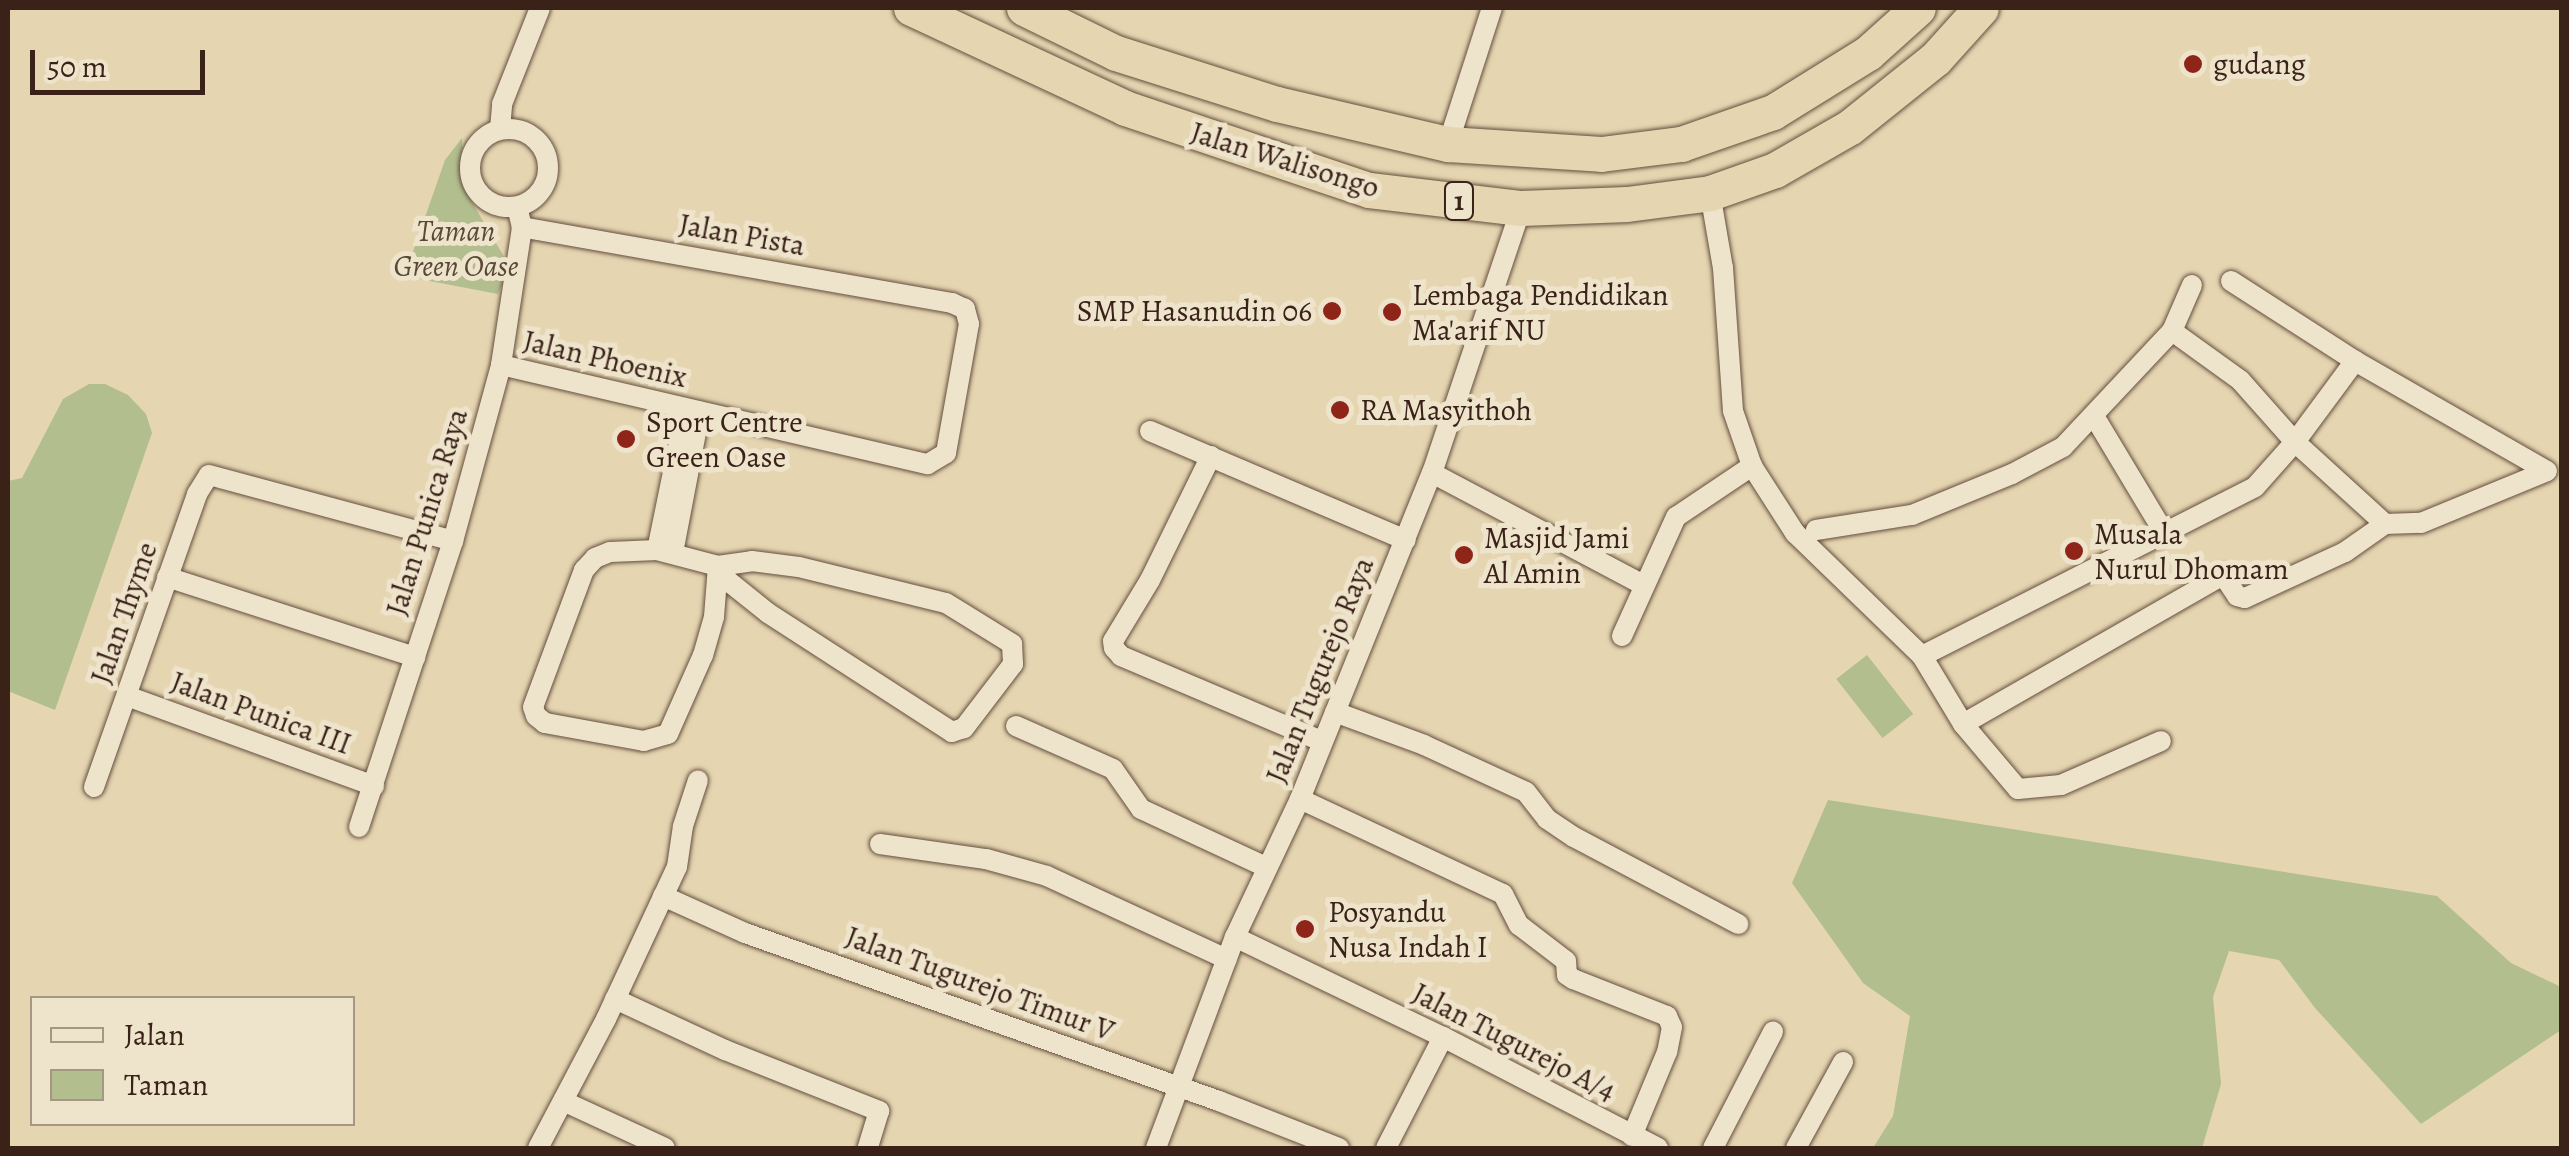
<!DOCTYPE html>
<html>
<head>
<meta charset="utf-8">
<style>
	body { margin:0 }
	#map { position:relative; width:2569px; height:1156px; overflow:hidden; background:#e5d5b1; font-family:Alegreya,serif }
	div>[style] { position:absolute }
	.green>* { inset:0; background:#b2be8e; transform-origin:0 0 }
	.roads { filter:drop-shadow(0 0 2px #654f3e) drop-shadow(0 0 2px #654f3e) }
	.minor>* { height:20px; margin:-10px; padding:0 10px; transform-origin:10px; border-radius:10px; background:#eee4cc }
	.minor>.ring { margin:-10px; padding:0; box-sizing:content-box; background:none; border:20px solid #eee4cc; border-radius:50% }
	.trunk>* { height:35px; margin:-17.5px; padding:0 17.5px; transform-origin:17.5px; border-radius:17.5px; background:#e5d5b1 }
	.dots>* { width:28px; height:28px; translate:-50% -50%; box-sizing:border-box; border:5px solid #eee4cc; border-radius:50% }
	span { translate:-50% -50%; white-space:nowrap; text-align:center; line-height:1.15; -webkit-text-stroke:10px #eee4cc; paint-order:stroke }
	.shield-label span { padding:2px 8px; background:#eee4cc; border:2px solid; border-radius:8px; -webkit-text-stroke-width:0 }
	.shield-label { font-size:28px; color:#3a2218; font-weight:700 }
	.poi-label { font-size:30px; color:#3a2218 }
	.left { translate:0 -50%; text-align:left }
	.right { translate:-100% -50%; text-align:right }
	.street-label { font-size:30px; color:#3a2218 }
	.park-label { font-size:30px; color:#584936; font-style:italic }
	.frame { position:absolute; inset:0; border:10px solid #3a2218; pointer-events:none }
	.legend { position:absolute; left:30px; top:996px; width:325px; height:130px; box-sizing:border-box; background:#eee4cc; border:2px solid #a69684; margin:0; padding:12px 18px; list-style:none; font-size:30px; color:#3a2218 }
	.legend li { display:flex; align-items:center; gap:20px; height:50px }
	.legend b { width:50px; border:2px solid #a69684 }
	.scale { position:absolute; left:30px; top:50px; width:175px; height:45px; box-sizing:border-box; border:5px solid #3a2218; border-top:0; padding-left:12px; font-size:30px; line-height:35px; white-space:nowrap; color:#3a2218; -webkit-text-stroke:8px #eee4cc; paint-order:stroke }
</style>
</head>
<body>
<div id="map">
	<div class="green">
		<i style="clip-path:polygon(462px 138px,463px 187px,506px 260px,507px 274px,498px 294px,414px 278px,409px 263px,445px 160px)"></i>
		<i style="clip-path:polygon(89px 384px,105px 384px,128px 395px,146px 414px,152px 433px,55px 710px,8px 691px,8px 481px,22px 478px,63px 399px)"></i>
		<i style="left:1867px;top:655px;width:75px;height:39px;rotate:52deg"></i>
		<i style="clip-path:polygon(1828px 800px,2437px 896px,2511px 963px,2561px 987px,2561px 1030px,2421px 1124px,2315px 1008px,2279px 960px,2229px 951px,2213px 997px,2221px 1084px,2202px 1148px,1873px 1148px,1893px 1116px,1910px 1016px,1863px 983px,1792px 883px)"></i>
	</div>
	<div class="roads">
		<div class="minor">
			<i class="ring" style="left:470px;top:129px;width:58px;height:58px"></i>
			<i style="left:500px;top:129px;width:25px;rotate:-85deg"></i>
			<i style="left:502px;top:104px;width:103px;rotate:-68.4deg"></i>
			<i style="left:1448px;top:144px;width:143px;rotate:-72.1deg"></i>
			<i style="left:1710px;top:193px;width:76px;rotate:80.2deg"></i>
			<i style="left:1723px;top:268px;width:143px;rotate:86deg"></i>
			<i style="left:1733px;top:411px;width:58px;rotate:70.9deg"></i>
			<i style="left:1752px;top:466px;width:80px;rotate:57.3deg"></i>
			<i style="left:1795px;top:533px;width:177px;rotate:44.1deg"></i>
			<i style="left:1922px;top:656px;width:79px;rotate:58.9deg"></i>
			<i style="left:1963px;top:724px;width:85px;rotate:49.8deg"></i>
			<i style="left:2018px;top:789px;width:43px;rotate:-5.3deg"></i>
			<i style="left:2061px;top:785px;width:109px;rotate:-23.7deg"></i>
			<i style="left:2231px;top:281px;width:148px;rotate:32.8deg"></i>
			<i style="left:2355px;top:361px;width:221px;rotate:29.8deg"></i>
			<i style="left:2172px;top:331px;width:84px;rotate:35.8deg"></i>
			<i style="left:2240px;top:380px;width:83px;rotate:48.4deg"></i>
			<i style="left:2295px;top:442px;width:122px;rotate:42.3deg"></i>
			<i style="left:2385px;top:524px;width:36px;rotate:-2deg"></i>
			<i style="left:2421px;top:523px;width:136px;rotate:-22.4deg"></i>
			<i style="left:501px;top:365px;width:438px;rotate:13.1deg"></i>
			<i style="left:928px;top:464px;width:21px;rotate:-31deg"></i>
			<i style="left:946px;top:453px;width:131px;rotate:-79.9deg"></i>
			<i style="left:969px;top:324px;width:16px;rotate:-105deg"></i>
			<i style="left:965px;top:309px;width:14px;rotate:-155deg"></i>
			<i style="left:952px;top:303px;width:437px;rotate:-170deg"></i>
			<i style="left:2094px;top:416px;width:134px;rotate:59deg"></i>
			<i style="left:1150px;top:431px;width:278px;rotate:23.1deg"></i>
			<i style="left:1211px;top:456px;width:138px;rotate:116.2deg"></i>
			<i style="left:1150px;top:580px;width:71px;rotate:121.2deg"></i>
			<i style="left:1113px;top:641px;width:7px;rotate:82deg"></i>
			<i style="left:1114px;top:648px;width:11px;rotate:49deg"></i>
			<i style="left:1121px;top:656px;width:217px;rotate:23deg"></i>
			<i style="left:1432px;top:473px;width:238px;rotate:27.9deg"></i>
			<i style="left:1816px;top:530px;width:97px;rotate:-8.9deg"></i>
			<i style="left:1912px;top:515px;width:108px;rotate:-22.3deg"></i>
			<i style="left:2012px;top:474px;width:58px;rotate:-27.9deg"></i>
			<i style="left:2063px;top:447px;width:159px;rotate:-46.8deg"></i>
			<i style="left:2172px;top:331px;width:50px;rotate:-66.5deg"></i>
			<i style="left:657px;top:550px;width:144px;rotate:-78.4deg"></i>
			<i style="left:673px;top:553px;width:144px;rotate:-79.2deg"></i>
			<i style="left:718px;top:566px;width:51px;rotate:94.5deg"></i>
			<i style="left:714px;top:617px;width:40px;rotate:106deg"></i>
			<i style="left:703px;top:655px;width:86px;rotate:113.9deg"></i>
			<i style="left:668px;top:734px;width:25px;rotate:164deg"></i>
			<i style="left:644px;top:741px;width:101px;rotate:-169.7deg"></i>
			<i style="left:545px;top:723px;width:11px;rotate:-142deg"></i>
			<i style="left:536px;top:716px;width:9px;rotate:-108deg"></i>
			<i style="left:533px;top:707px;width:146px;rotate:-69.6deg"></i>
			<i style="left:584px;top:570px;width:16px;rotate:-47deg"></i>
			<i style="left:595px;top:558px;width:16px;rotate:-22deg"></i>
			<i style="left:610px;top:552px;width:47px;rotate:-2.4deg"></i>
			<i style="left:657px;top:550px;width:63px;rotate:14.7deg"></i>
			<i style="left:718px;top:566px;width:34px;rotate:-8deg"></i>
			<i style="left:752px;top:561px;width:47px;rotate:7.3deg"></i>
			<i style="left:799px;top:567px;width:151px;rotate:13.8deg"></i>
			<i style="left:946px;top:603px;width:78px;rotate:31.8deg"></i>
			<i style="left:1012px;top:644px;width:20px;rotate:87deg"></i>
			<i style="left:1013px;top:664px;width:81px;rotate:127.4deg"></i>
			<i style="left:964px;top:728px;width:13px;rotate:162deg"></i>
			<i style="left:952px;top:732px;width:219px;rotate:-147.1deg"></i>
			<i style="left:768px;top:613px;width:51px;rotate:-141.3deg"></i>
			<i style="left:728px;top:581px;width:18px;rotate:-124deg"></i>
			<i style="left:167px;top:577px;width:261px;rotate:17.9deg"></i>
			<i style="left:1622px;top:636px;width:131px;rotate:-65.6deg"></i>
			<i style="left:1676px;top:517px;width:92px;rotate:-33.9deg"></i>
			<i style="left:1922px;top:656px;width:373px;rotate:-26.9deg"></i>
			<i style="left:2255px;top:487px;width:60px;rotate:-48.4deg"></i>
			<i style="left:2295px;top:442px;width:101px;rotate:-53.5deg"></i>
			<i style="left:127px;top:696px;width:263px;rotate:20deg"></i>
			<i style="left:1335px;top:712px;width:95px;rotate:20.3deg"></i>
			<i style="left:1424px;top:745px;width:112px;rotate:24.7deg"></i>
			<i style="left:1526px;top:792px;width:34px;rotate:52deg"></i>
			<i style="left:1547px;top:819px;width:32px;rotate:34deg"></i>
			<i style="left:1574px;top:837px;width:186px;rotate:27.9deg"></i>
			<i style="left:1963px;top:724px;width:300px;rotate:-29.8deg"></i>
			<i style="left:2223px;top:575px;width:25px;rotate:56deg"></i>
			<i style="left:2237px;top:596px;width:8px;rotate:14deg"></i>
			<i style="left:2245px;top:598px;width:110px;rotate:-24.7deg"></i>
			<i style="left:2345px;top:552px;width:49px;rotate:-35deg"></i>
			<i style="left:1016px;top:726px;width:106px;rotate:23.9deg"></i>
			<i style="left:1113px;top:769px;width:49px;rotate:55deg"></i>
			<i style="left:1141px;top:809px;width:138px;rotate:24.9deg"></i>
			<i style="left:94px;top:787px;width:311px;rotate:-70.6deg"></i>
			<i style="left:197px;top:494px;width:22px;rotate:-58deg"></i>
			<i style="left:209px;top:475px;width:253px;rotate:15.1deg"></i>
			<i style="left:1300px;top:799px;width:224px;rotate:25.1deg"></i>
			<i style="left:1503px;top:894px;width:35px;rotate:63deg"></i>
			<i style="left:1519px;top:925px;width:59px;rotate:37.5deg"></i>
			<i style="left:1566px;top:961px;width:14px;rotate:86deg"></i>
			<i style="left:1567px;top:975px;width:7px;rotate:34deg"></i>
			<i style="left:1573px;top:979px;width:101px;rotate:21.5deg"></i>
			<i style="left:1667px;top:1016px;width:12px;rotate:66deg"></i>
			<i style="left:1672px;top:1027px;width:25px;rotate:101deg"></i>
			<i style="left:1667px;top:1052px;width:91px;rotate:112.6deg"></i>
			<i style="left:359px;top:827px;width:301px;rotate:-71.8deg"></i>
			<i style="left:453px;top:541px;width:182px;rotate:-74.7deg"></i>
			<i style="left:501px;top:365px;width:140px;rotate:-81.3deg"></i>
			<i style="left:522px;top:227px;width:21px;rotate:-104deg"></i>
			<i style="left:880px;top:844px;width:107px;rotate:8.1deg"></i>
			<i style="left:986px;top:859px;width:63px;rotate:15.6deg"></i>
			<i style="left:1047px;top:876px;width:198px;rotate:24.8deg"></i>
			<i style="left:663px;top:896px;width:90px;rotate:24.3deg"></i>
			<i style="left:745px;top:933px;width:503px;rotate:19.52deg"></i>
			<i style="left:1219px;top:1101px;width:129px;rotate:21.4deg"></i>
			<i style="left:1235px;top:937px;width:231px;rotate:25.7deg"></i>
			<i style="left:1443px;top:1037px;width:242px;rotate:27.3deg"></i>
			<i style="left:615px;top:999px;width:121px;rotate:24.9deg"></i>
			<i style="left:725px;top:1050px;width:166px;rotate:21.6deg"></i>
			<i style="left:879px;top:1111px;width:39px;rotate:107deg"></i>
			<i style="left:563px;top:1101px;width:112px;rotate:24.7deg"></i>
			<i style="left:538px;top:1148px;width:146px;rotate:-62.2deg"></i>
			<i style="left:606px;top:1019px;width:168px;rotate:-65deg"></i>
			<i style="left:677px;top:867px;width:41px;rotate:-81.7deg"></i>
			<i style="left:683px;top:826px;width:48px;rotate:-71.9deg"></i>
			<i style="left:1156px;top:1148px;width:225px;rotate:-69.5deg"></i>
			<i style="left:1235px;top:937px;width:153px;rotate:-64.8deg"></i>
			<i style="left:1300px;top:799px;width:352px;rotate:-68deg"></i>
			<i style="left:1432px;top:473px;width:280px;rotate:-71.4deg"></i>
			<i style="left:1386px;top:1148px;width:125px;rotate:-62.8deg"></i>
			<i style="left:1713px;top:1148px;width:131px;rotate:-62.7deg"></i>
			<i style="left:1796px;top:1148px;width:98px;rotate:-61.3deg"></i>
		</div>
		<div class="trunk">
			<i style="left:911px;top:8px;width:236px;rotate:25deg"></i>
			<i style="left:1125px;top:108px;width:257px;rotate:18.6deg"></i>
			<i style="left:1369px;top:190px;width:153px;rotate:6.8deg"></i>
			<i style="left:1521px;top:208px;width:106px;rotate:-2.2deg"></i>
			<i style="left:1627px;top:204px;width:84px;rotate:-7.5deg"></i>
			<i style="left:1710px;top:193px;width:69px;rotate:-19.5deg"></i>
			<i style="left:1775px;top:170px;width:86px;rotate:-29.8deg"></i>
			<i style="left:1850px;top:127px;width:110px;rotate:-38.7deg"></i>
			<i style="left:1936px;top:58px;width:67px;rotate:-48deg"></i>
			<i style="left:1024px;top:8px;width:102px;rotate:26.1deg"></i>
			<i style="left:1116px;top:53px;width:169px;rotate:17.6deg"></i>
			<i style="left:1277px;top:104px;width:176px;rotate:13.2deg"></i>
			<i style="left:1448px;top:144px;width:153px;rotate:3.7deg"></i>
			<i style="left:1601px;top:154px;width:81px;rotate:-7.1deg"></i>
			<i style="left:1681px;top:144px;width:97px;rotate:-19.2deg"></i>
			<i style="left:1773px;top:112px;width:112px;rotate:-31.8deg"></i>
			<i style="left:1868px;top:53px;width:67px;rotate:-42deg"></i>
		</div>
	</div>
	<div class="dots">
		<i style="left:2193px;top:64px;background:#8f2418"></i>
		<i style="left:1332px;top:311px;background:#8f2418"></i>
		<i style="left:1392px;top:312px;background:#8f2418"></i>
		<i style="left:1340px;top:410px;background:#8f2418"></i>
		<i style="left:626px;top:439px;background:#8f2418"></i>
		<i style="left:2074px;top:551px;background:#8f2418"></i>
		<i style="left:1464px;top:555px;background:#8f2418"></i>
		<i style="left:1305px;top:929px;background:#8f2418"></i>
	</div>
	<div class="shield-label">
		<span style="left:1459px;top:201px">1</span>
	</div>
	<div class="poi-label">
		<span class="left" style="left:2213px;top:64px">gudang</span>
		<span class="left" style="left:1412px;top:312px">Lembaga Pendidikan<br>Ma'arif NU</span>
		<span class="right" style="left:1312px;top:311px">SMP Hasanudin 06</span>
		<span class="left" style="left:1360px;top:410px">RA Masyithoh</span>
		<span class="left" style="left:646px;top:439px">Sport Centre<br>Green Oase</span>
		<span class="left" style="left:2094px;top:551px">Musala<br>Nurul Dhomam</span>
		<span class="left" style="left:1484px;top:555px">Masjid Jami<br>Al Amin</span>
		<span class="left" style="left:1328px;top:929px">Posyandu<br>Nusa Indah I</span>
	</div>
	<div class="street-label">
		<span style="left:1285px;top:160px;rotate:17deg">Jalan Walisongo</span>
		<span style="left:742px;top:235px;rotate:10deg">Jalan Pista</span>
		<span style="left:605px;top:359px;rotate:13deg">Jalan Phoenix</span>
		<span style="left:427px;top:512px;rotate:-73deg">Jalan Punica Raya</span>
		<span style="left:124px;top:613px;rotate:-71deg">Jalan Thyme</span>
		<span style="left:1320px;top:670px;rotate:-68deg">Jalan Tugurejo Raya</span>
		<span style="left:261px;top:713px;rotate:20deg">Jalan Punica III</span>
		<span style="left:980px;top:984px;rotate:20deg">Jalan Tugurejo Timur V</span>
		<span style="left:1514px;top:1042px;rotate:27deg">Jalan Tugurejo A/4</span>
	</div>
	<div class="park-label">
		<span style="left:456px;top:248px">Taman<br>Green Oase</span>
	</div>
	<div class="frame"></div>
	<ul class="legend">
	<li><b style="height:12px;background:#eee4cc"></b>Jalan</li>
	<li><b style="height:28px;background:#b2be8e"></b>Taman</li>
	</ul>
	<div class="scale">50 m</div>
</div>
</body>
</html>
